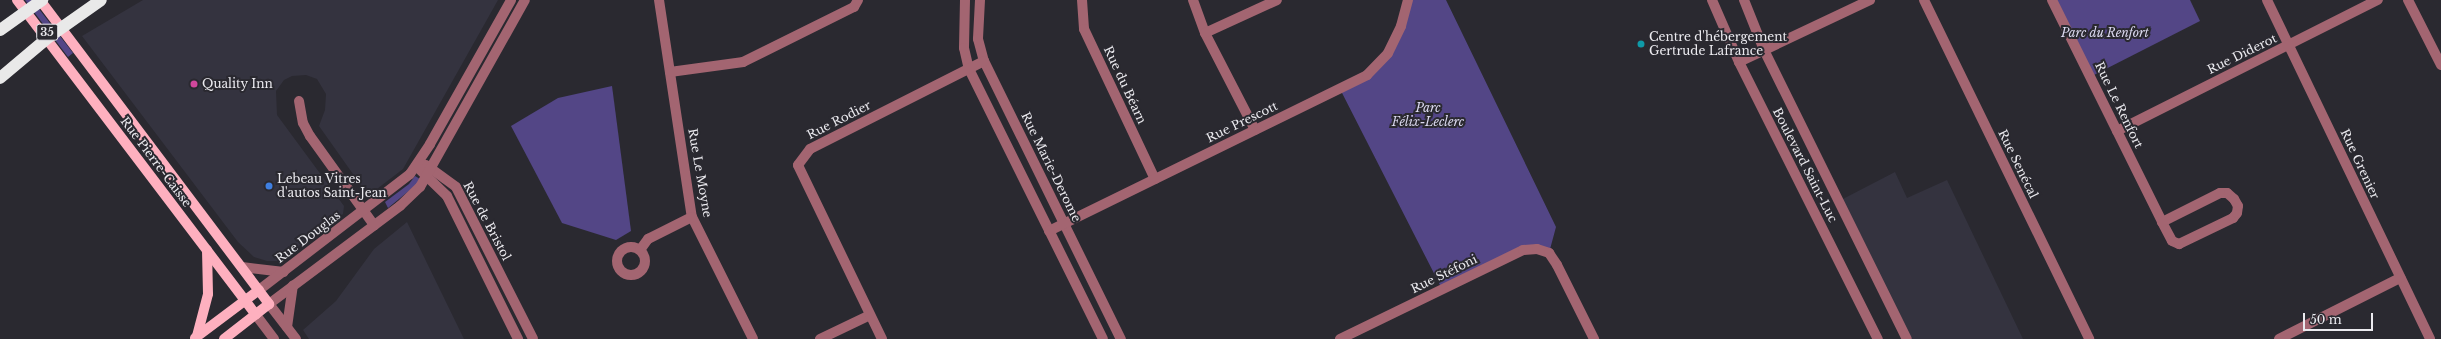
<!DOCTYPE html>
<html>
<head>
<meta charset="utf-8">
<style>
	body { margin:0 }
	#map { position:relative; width:2441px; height:339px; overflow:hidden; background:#2a2930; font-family:"Libre Baskerville",serif }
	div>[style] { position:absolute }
	.built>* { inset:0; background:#34333f }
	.green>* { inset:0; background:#534686 }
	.minor>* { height:10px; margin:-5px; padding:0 5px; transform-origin:5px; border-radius:5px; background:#a36571 }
	.minor>.ring { margin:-5px; padding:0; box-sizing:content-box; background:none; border:10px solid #a36571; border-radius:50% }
	.major>* { height:10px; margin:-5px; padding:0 5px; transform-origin:5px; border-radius:5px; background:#feb0bf }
	.highway>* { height:12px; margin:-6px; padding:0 6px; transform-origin:6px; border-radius:6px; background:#e9e9e9 }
	.dots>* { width:11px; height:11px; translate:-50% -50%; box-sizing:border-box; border:2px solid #2a2930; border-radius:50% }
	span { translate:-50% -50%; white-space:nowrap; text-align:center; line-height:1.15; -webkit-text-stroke:4px #2a2930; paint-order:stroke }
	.shield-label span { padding:1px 3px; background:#2a2930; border:1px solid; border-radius:3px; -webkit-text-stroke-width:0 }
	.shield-label { font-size:11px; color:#ebeaef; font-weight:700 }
	.park-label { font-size:12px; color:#dcdaf0; font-style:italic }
	.poi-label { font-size:12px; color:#ebeaef }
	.left { translate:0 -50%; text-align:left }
	.street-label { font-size:12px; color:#ebeaef }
	.scale { position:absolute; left:2303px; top:313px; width:70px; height:18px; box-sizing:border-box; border:2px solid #ebeaef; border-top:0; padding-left:5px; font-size:12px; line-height:14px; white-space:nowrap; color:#ebeaef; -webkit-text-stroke:3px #2a2930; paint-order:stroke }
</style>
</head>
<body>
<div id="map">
	<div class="built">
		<i style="clip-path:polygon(143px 0,498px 0,403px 169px,373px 192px,365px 191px,319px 126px,325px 110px,326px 94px,317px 79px,306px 75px,292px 76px,284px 80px,276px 91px,277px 115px,344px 206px,343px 214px,282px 261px,267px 261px,254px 257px,238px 242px,82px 36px)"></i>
		<i style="clip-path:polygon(1895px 172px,1907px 198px,1947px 180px,2023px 339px,1907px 339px,1839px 201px)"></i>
		<i style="clip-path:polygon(407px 222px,464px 339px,309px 339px,303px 330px,336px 301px,374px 249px)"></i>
	</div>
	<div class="green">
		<i style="clip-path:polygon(25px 0,32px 0,73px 53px,68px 57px)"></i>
		<i style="clip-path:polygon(1408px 0,1446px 0,1556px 227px,1549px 253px,1536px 249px,1442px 289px,1340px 89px,1367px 75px,1388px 53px)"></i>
		<i style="clip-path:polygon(2053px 0,2190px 0,2200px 21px,2090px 77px)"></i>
		<i style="clip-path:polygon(612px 86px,631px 231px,616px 240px,562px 223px,511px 126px,558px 98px)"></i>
		<i style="clip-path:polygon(415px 176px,420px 179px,416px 185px,388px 208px,385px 202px,409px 184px)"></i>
	</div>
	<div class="minor">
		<i style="left:659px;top:0;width:219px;rotate:81.4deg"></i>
		<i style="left:692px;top:217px;width:136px;rotate:63.4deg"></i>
		<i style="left:965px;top:0;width:48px;rotate:91.2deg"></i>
		<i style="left:964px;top:48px;width:22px;rotate:77deg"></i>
		<i style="left:969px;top:69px;width:301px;rotate:63.6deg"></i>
		<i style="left:980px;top:0;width:39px;rotate:93deg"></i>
		<i style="left:978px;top:39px;width:23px;rotate:75deg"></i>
		<i style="left:984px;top:61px;width:310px;rotate:63.8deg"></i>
		<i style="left:1082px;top:0;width:29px;rotate:86deg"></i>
		<i style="left:1084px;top:29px;width:166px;rotate:64.7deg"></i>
		<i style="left:1193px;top:0;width:35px;rotate:70deg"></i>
		<i style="left:1205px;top:33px;width:109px;rotate:62.7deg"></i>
		<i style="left:1712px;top:0;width:68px;rotate:66.5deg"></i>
		<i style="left:1739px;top:62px;width:310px;rotate:63.4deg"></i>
		<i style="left:1744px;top:0;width:54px;rotate:68.2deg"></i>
		<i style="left:1764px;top:50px;width:322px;rotate:63.7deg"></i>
		<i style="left:1924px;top:0;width:377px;rotate:64deg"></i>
		<i style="left:2052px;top:0;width:248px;rotate:63.6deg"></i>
		<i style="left:2162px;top:222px;width:21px;rotate:62deg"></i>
		<i style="left:2172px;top:241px;width:8px;rotate:23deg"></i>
		<i style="left:2179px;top:244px;width:60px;rotate:-25.7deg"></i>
		<i style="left:2233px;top:218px;width:6px;rotate:-51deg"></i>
		<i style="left:2237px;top:213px;width:7px;rotate:-82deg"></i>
		<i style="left:2238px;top:206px;width:8px;rotate:-120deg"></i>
		<i style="left:2234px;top:199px;width:9px;rotate:-139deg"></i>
		<i style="left:2227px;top:193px;width:7px;rotate:180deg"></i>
		<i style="left:2220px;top:193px;width:65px;rotate:153.4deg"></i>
		<i style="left:2267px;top:0;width:376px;rotate:64.3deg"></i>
		<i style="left:2408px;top:0;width:73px;rotate:63.1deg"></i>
		<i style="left:1205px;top:33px;width:79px;rotate:-24.6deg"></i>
		<i style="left:1739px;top:62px;width:145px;rotate:-25.3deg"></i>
		<i style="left:670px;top:72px;width:74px;rotate:-7.8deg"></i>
		<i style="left:743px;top:62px;width:124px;rotate:-26.4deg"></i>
		<i style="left:854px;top:7px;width:8px;rotate:-60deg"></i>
		<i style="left:299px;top:101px;width:22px;rotate:80deg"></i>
		<i style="left:303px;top:123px;width:15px;rotate:62deg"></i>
		<i style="left:310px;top:136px;width:110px;rotate:54.3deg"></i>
		<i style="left:2117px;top:131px;width:292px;rotate:-26.7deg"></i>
		<i style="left:426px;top:165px;width:37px;rotate:36deg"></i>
		<i style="left:456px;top:187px;width:170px;rotate:63.1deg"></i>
		<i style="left:416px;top:166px;width:43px;rotate:44.1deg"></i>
		<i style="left:447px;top:196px;width:160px;rotate:63.6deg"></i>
		<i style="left:1049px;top:231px;width:354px;rotate:-26.1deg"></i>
		<i style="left:1367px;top:75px;width:30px;rotate:-46deg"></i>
		<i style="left:1388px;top:53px;width:30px;rotate:-64deg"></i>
		<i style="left:1401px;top:26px;width:27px;rotate:-75deg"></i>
		<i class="ring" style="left:617px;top:247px;width:18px;height:18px"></i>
		<i style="left:640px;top:250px;width:14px;rotate:-54deg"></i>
		<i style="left:648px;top:239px;width:49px;rotate:-26.6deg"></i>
		<i style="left:242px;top:267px;width:42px;rotate:6.8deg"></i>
		<i style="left:259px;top:290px;width:190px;rotate:-37.5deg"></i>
		<i style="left:410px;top:174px;width:36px;rotate:-56deg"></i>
		<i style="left:430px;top:144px;width:165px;rotate:-60.6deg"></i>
		<i style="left:256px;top:315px;width:30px;rotate:53deg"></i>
		<i style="left:287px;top:327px;width:42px;rotate:-81.9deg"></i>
		<i style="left:296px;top:339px;width:44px;rotate:-127.6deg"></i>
		<i style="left:269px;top:304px;width:164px;rotate:-36.8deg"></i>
		<i style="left:400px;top:206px;width:28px;rotate:-44deg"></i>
		<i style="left:420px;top:187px;width:214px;rotate:-60.7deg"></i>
		<i style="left:820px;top:339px;width:55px;rotate:-25.6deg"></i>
		<i style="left:882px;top:339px;width:193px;rotate:-115.8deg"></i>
		<i style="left:798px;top:165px;width:20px;rotate:-53deg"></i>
		<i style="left:810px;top:149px;width:195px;rotate:-26.8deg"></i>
		<i style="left:1340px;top:339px;width:203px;rotate:-25.9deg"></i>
		<i style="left:1523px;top:250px;width:14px;rotate:-4deg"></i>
		<i style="left:1537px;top:249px;width:13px;rotate:18deg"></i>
		<i style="left:1549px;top:253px;width:14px;rotate:56deg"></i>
		<i style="left:1557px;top:265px;width:83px;rotate:63.4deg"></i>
		<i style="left:2279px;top:339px;width:136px;rotate:-26.8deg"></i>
	</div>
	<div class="major">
		<i style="left:17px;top:0;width:395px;rotate:52.8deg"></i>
		<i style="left:40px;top:0;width:381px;rotate:53deg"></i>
		<i style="left:269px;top:304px;width:57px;rotate:142.1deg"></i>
		<i style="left:197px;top:336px;width:43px;rotate:-75.3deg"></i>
		<i style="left:208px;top:294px;width:44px;rotate:-91.3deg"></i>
		<i style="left:195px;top:338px;width:80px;rotate:-36.9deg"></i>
	</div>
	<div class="highway">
		<i style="left:0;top:30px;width:52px;rotate:-35.5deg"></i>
		<i style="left:0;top:78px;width:65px;rotate:-40deg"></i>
		<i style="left:50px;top:36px;width:62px;rotate:-35.2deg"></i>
	</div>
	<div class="dots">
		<i style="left:1641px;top:44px;background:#0f9aa8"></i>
		<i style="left:194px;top:84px;background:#d1479c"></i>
		<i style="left:269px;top:186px;background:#3f7fe0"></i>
	</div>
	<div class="shield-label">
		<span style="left:47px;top:32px">35</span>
	</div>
	<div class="park-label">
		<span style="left:2105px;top:33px">Parc du Renfort</span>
		<span style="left:1428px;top:115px">Parc<br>Félix-Leclerc</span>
	</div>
	<div class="poi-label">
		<span class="left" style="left:1649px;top:44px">Centre d'hébergement<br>Gertrude Lafrance</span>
		<span class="left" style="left:202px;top:84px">Quality Inn</span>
		<span class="left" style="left:277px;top:186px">Lebeau Vitres<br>d'autos Saint-Jean</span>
	</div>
	<div class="street-label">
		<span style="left:2242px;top:54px;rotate:-26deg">Rue Diderot</span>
		<span style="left:1125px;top:85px;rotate:65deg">Rue du Béarn</span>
		<span style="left:2119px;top:105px;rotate:64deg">Rue Le Renfort</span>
		<span style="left:839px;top:120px;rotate:-27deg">Rue Rodier</span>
		<span style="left:1242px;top:122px;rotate:-26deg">Rue Prescott</span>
		<span style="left:156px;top:162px;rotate:53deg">Rue Pierre-Caisse</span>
		<span style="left:2018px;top:164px;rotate:64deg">Rue Senécal</span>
		<span style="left:2360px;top:164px;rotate:65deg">Rue Grenier</span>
		<span style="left:1805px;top:165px;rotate:63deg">Boulevard Saint-Luc</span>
		<span style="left:1051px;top:167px;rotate:64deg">Rue Marie-Derome</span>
		<span style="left:700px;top:173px;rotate:80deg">Rue Le Moyne</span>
		<span style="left:487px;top:221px;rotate:62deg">Rue de Bristol</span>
		<span style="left:308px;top:237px;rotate:-37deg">Rue Douglas</span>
		<span style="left:1444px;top:274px;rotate:-26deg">Rue Stéfoni</span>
	</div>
	<div class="scale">50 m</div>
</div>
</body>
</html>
